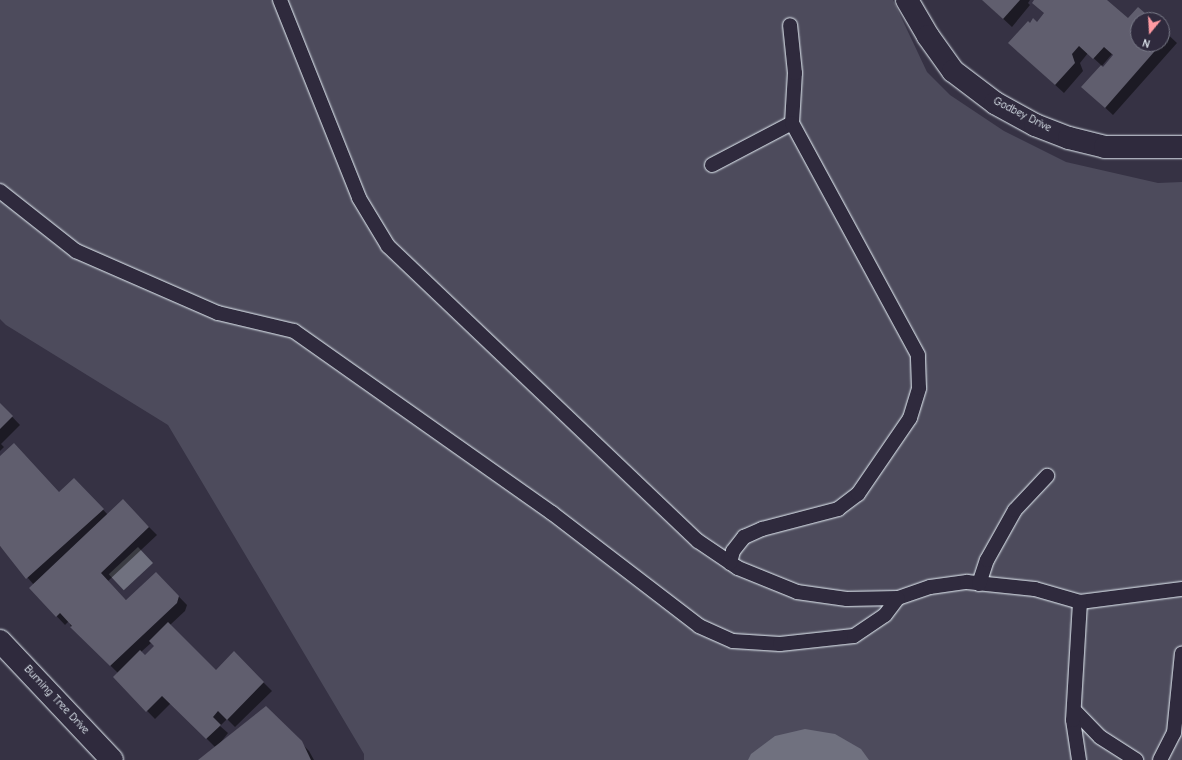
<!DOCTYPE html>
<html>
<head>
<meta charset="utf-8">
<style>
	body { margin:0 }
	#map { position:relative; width:1182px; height:760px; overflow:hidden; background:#363244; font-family:"Comic Neue",sans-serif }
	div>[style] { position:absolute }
	.green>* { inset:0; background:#4d4b5c }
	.water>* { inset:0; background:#70717f; transform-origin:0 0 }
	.shadow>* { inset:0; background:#0007 }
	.building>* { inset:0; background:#605e6e }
	.roads { filter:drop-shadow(0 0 1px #e8f1f8) drop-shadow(0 0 1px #e8f1f8) }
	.lane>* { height:14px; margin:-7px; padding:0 7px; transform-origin:7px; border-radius:7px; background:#2f2a3d }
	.street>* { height:22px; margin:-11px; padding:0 11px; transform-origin:11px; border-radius:11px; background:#2f2a3d }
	span { translate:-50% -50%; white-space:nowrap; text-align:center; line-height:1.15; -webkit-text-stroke:3.5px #2f2a3d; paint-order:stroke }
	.street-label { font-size:11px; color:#e8f1f8 }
	.north { position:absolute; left:1130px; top:12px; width:40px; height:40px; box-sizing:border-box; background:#2f2a3d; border:1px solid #797a88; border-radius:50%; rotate:198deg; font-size:11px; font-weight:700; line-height:16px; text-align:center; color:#e8f1f8 }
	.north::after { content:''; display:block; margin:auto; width:14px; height:18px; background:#ff9aa2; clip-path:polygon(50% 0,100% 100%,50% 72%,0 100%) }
</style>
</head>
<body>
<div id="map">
	<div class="green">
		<i style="clip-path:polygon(0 0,893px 0,927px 72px,950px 95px,1004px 131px,1066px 162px,1158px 183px,1182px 182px,1182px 760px,364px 760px,364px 754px,168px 425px,6px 325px,0 319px)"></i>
	</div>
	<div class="water">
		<i style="left:138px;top:547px;width:22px;height:40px;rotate:47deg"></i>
		<i style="clip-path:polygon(805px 729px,835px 734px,861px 749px,869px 760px,748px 760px,751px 754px,775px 736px)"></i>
	</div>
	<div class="shadow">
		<i style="clip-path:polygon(983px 0,1030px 0,1028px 3px,1030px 5px,1012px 27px)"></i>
		<i style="clip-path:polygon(evenodd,1036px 0,1105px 0,1128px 20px,1152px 20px,1138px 20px,1138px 44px,1162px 44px,1162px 29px,1177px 43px,1113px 115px,1083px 87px,1101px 65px,1088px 53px,1080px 63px,1083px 71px,1064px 93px,1009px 43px,1030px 24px,1037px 23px,1045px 14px,1036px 0,1112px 54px,1114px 56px,1103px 68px,1101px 67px,1112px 54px)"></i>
		<i style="clip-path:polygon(0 404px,20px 425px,1px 444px,4px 447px,0 451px)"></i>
		<i style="clip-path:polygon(evenodd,0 457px,59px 493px,82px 487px,108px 515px,131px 509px,157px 535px,108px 581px,127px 601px,156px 573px,187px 605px,185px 611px,170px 625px,216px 671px,234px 653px,272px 691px,235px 727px,227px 719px,220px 726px,228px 733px,218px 746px,266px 707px,309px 751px,314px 760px,201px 760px,215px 747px,171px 703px,155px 719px,114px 677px,118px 673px,71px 627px,69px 621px,65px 625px,30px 588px,34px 585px,0 546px,0 457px,151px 643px,155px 646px,145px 656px,141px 652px,151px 643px)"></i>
	</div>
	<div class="building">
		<i style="clip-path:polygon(982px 0,1020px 0,1003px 19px)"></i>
		<i style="clip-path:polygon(1034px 0,1107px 0,1128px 18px,1138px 7px,1153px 20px,1138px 20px,1138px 44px,1161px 44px,1105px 108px,1081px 87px,1101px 65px,1103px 67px,1113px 55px,1104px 47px,1093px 59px,1079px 46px,1072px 54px,1075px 63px,1055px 85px,1008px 43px,1028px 21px,1030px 23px,1033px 18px,1037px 22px,1044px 13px,1032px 3px)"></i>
		<i style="clip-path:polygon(1162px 27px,1170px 34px,1162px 43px)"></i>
		<i style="clip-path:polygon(0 403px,13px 416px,0 429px)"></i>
		<i style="clip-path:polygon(14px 443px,59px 492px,74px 478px,104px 509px,26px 579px,0 546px,0 456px)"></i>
		<i style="clip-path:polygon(123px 499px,149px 527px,101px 573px,126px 600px,156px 572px,179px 596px,177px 603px,110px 666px,70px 627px,72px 626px,60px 613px,56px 617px,29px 588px)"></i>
		<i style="clip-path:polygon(168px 622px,216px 670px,234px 651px,264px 682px,227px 720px,218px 711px,213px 717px,221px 725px,206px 739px,162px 696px,146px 712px,113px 677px,140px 650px,145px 655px,154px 646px,149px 641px)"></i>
		<i style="clip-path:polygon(266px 706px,302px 741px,311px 760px,198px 760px)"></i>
	</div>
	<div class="roads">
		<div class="lane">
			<i style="left:280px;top:0;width:213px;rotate:68.2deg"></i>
			<i style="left:359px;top:198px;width:56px;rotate:58.9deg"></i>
			<i style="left:388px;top:246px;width:428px;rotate:43.6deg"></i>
			<i style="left:698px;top:541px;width:48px;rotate:34deg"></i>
			<i style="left:738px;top:568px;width:64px;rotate:22.1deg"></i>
			<i style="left:797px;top:592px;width:50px;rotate:8deg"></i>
			<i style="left:847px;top:599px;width:51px;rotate:-1.1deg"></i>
			<i style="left:898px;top:598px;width:34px;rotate:-19deg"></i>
			<i style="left:930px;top:587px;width:37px;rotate:-8deg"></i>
			<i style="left:967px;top:582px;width:68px;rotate:5.9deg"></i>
			<i style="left:1035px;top:589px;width:47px;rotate:16.1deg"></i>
			<i style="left:1080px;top:602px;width:103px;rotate:-7.3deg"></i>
			<i style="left:712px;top:165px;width:90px;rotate:-27.7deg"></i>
			<i style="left:792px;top:123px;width:50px;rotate:-86.6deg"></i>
			<i style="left:795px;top:73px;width:48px;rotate:-95.9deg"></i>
			<i style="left:0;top:191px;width:97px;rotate:38.3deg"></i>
			<i style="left:76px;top:251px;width:155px;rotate:23.6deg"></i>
			<i style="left:218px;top:313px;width:78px;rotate:13.3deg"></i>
			<i style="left:294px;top:331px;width:316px;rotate:35.2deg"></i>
			<i style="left:552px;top:513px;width:185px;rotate:37.5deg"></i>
			<i style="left:699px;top:626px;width:37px;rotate:24deg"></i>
			<i style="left:733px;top:641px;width:47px;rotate:3.7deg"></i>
			<i style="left:780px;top:644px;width:74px;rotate:-6.2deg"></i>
			<i style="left:854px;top:636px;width:37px;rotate:-34deg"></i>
			<i style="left:885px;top:615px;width:21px;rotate:-53deg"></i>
			<i style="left:730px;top:563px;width:12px;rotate:-76deg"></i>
			<i style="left:733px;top:551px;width:18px;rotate:-52deg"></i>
			<i style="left:744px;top:537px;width:20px;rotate:-24deg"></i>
			<i style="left:762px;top:529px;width:79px;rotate:-14.7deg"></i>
			<i style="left:838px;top:509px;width:25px;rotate:-37deg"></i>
			<i style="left:858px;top:494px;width:92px;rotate:-55.6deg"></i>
			<i style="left:910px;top:418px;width:31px;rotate:-73deg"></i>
			<i style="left:919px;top:388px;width:33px;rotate:-92deg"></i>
			<i style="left:918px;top:355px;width:264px;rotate:-118.5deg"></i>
			<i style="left:979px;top:584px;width:25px;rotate:-72deg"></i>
			<i style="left:987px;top:560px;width:57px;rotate:-60.8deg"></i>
			<i style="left:1015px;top:510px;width:47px;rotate:-46.7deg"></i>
			<i style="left:1074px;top:710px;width:37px;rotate:46deg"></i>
			<i style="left:1100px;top:737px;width:43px;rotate:32.6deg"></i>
			<i style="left:1079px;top:760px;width:40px;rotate:-98.5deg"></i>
			<i style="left:1073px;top:720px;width:118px;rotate:-86.6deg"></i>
			<i style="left:1160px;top:760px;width:30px;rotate:-63deg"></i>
			<i style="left:1174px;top:733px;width:80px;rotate:-84.3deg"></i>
		</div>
		<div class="street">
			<i style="left:907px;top:0;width:42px;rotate:59.7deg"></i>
			<i style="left:928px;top:36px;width:43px;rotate:54.5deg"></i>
			<i style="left:953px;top:71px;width:53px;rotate:37.3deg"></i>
			<i style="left:995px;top:103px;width:46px;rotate:28.8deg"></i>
			<i style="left:1035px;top:125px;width:36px;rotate:21deg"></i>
			<i style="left:1069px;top:138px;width:37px;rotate:14deg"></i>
			<i style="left:1105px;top:147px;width:77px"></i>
			<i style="left:0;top:641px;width:163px;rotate:46.7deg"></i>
		</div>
	</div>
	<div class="street-label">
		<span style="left:1022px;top:115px;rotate:27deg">Godbey Drive</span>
		<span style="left:56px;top:700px;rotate:47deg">Burning Tree Drive</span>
	</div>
	<div class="north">N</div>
</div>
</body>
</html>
